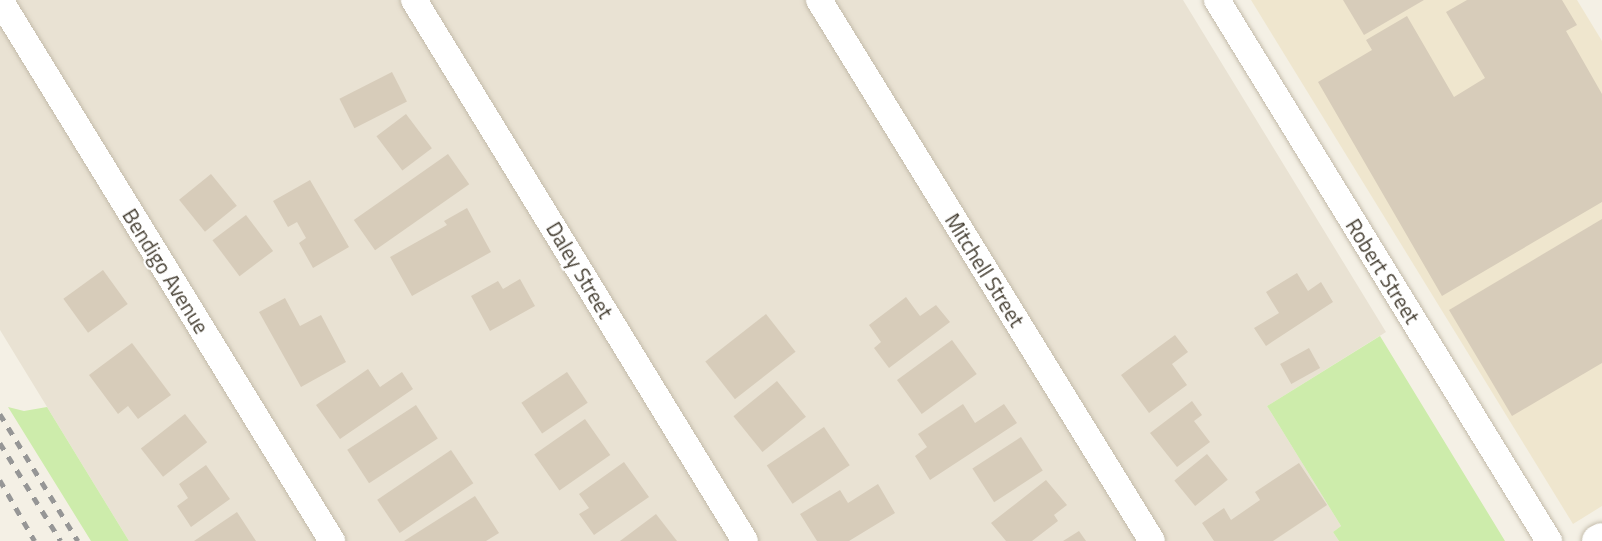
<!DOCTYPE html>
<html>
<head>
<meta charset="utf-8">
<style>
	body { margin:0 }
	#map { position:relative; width:1602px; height:541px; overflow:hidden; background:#f4f0e5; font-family:"Titillium Web",sans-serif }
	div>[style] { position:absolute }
	.residential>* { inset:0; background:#e9e2d3 }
	.education>* { inset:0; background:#efe6ce }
	.green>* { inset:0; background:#cdecab }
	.building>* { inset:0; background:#d7ccba; transform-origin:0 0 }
	.roads { filter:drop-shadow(0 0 2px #c3bbaa) drop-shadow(0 0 2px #c3bbaa) }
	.minor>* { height:26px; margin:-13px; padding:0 13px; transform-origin:13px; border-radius:13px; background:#fff }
	.tertiary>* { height:32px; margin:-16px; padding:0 16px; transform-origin:16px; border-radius:16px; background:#fff }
	.rail>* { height:4.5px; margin-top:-2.25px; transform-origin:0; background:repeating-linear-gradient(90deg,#969696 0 8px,transparent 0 16px) }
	span { translate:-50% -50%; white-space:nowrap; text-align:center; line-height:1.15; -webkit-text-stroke:4.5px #fff; paint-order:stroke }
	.street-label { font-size:21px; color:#474034 }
</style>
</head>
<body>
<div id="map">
	<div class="residential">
		<i style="clip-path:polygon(0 0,1183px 0,1386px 332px,1267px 406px,1341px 526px,1333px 532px,1339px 541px,129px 541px,0 330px)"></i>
	</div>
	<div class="education">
		<i style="clip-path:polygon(1251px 0,1577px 0,1602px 41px,1602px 506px,1573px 524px)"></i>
	</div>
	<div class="green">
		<i style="clip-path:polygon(1380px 336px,1505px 541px,1339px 541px,1333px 532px,1341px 526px,1267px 406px)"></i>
		<i style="clip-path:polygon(8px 407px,24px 411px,47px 407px,129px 541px,91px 541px)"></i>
	</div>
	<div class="building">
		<i style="clip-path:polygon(1343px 0,1424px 0,1364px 35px)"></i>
		<i style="clip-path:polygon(1467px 0,1562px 0,1577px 25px,1566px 31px,1602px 94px,1602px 202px,1442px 296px,1318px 82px,1372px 50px,1366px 40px,1407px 16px,1454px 97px,1485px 78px,1446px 12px)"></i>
		<i style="left:392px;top:72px;width:33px;height:59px;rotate:63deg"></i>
		<i style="left:406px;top:114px;width:43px;height:37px;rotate:53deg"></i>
		<i style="left:448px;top:154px;width:37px;height:115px;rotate:55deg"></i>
		<i style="left:211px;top:174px;width:41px;height:41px;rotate:51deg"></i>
		<i style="clip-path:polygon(310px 180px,349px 247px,313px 268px,299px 243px,306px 238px,297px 222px,288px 227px,273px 201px)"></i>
		<i style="clip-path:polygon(467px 208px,491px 252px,412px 296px,390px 257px,447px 225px,444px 221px)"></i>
		<i style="left:246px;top:215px;width:45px;height:42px;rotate:53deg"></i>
		<i style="clip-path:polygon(1602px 219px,1602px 363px,1512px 416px,1449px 310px)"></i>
		<i style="left:103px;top:270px;width:42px;height:49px;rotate:54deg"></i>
		<i style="clip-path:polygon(1297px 273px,1308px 291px,1321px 282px,1333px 302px,1266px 346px,1254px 328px,1279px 313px,1266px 292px)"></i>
		<i style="clip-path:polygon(520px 279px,535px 306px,490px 331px,471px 296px,498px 281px,503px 289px)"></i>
		<i style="clip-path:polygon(906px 297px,920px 316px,936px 305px,950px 322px,889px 368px,874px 348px,881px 342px,869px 325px)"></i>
		<i style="clip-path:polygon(285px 298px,300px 326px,321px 315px,346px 362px,301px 387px,259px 312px)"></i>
		<i style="left:766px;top:314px;width:48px;height:77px;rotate:52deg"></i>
		<i style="clip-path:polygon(1175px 335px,1188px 352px,1172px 364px,1187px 385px,1149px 413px,1121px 375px)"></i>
		<i style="left:952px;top:340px;width:42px;height:68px;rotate:54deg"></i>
		<i style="clip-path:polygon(132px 343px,171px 395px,138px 419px,128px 406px,118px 414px,89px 375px)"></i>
		<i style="left:1309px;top:348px;width:23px;height:33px;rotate:61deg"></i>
		<i style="clip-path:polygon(368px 369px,380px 387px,402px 372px,413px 389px,340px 439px,316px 405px)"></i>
		<i style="left:567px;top:372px;width:37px;height:55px;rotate:56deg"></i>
		<i style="left:777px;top:381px;width:46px;height:56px;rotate:51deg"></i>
		<i style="clip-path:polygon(1192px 401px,1202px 415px,1194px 421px,1210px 442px,1177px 467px,1150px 433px)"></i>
		<i style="clip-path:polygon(963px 404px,975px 423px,1004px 404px,1017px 423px,930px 480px,915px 456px,927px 447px,918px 434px)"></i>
		<i style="left:416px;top:405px;width:40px;height:82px;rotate:57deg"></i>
		<i style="left:185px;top:414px;width:36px;height:56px;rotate:52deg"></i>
		<i style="left:585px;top:419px;width:44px;height:62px;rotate:55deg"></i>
		<i style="left:824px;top:427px;width:46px;height:69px;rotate:56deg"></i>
		<i style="left:1021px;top:437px;width:40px;height:58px;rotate:57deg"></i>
		<i style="left:451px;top:450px;width:40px;height:89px;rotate:56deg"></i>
		<i style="left:1207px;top:454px;width:33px;height:42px;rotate:51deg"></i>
		<i style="clip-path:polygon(624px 462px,649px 497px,594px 535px,579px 514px,589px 508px,579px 494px)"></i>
		<i style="clip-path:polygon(1299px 463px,1327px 505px,1273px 541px,1214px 541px,1202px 523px,1224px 508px,1231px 520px,1260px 500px,1255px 492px)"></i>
		<i style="clip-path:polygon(206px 465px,230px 499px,191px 527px,177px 506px,188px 498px,179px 484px)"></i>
		<i style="clip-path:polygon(1046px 480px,1067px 505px,1054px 515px,1058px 521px,1032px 541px,1006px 541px,991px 523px)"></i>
		<i style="clip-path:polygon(878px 484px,895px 513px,849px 541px,817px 541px,800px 514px,840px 490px,848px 503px)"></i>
		<i style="clip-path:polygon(475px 496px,499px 533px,486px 541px,404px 541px)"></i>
		<i style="clip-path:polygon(237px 512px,256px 541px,194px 541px)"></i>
		<i style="clip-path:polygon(656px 514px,677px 541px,620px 541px)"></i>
		<i style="clip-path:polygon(1079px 531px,1086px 541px,1063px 541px)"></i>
	</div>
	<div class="roads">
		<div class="minor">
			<i style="left:0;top:0;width:635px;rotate:58.46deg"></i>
			<i style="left:414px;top:0;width:634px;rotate:58.54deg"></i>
			<i style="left:819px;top:0;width:635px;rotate:58.39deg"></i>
			<i style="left:1217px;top:0;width:635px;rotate:58.46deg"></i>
		</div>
		<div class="tertiary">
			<i style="left:1598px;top:541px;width:4px;rotate:-27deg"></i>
		</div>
	</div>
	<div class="rail">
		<i style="left:0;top:414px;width:149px;rotate:58.4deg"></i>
		<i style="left:0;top:443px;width:115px;rotate:58.1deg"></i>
		<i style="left:0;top:480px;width:70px;rotate:60.2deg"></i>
	</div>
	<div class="street-label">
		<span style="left:580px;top:270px;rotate:59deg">Daley Street</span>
		<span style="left:985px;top:270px;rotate:58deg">Mitchell Street</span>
		<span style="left:166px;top:271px;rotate:58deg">Bendigo Avenue</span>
		<span style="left:1383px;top:271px;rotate:58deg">Robert Street</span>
	</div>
</div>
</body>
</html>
